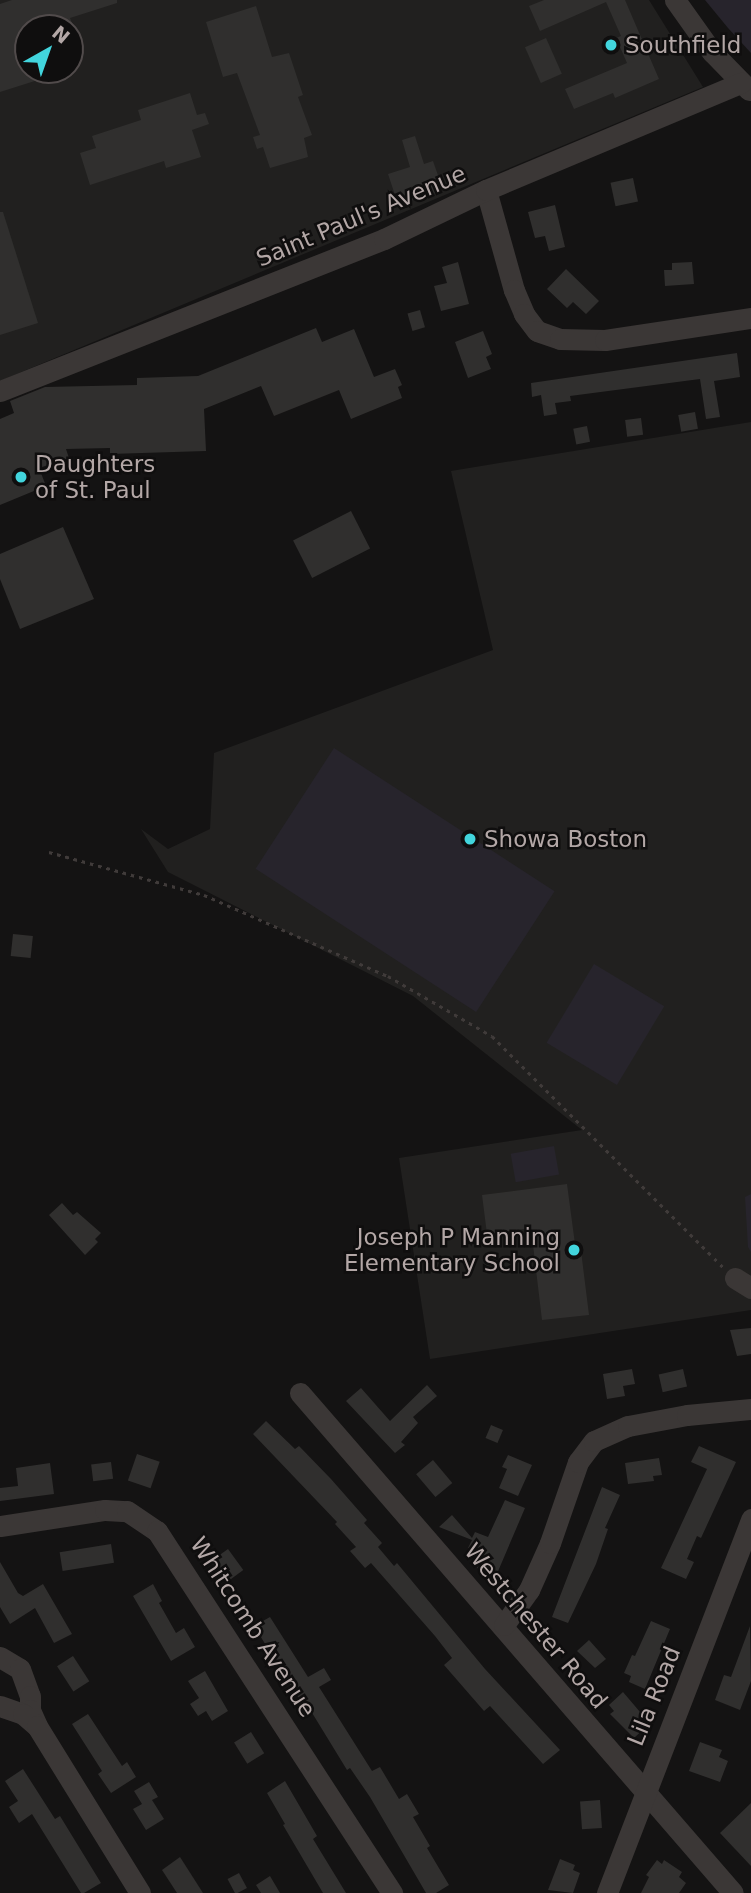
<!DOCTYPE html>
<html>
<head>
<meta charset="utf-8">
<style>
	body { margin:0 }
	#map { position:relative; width:751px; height:1893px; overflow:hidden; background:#141313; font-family:"DejaVu Sans",sans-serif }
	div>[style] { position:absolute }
	.built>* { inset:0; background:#21201f }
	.green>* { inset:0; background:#27242c; transform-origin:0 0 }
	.building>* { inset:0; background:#302f2e; transform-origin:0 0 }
	.path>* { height:2.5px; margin-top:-1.25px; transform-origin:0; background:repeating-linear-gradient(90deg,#403b3a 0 3.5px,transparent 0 8.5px) }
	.minor>* { height:21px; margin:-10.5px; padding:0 10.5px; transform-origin:10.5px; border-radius:10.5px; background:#3b3736 }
	.dots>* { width:19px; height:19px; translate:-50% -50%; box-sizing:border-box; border:4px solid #0f0e0e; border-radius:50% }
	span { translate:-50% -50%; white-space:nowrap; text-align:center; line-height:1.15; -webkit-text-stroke:5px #0f0e0e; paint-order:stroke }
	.poi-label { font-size:23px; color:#b3a7a6 }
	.left { translate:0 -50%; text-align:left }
	.right { translate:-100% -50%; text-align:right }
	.street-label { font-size:23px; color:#b3a7a6 }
	.north { position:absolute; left:14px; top:14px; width:70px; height:70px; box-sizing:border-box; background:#0f0e0e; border:2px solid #514b4b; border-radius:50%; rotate:40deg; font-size:19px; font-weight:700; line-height:28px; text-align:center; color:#b3a7a6 }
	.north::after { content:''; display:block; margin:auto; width:24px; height:32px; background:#42d5dd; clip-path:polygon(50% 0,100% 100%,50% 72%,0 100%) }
</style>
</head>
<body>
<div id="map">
	<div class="built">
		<i style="clip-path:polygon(evenodd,0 0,649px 0,703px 87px,0 381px,0 0,28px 28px,70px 28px,70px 70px,28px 70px,28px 28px)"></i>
		<i style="clip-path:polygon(751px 422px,751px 1310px,430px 1359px,399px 1158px,582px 1130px,413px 996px,168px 872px,141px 829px,168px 849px,210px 829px,214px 753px,493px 650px,451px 471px)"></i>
	</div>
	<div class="green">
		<i style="clip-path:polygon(705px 0,751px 0,751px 53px,728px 28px)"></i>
		<i style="left:334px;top:748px;width:263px;height:144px;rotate:33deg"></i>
		<i style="left:594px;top:964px;width:82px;height:92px;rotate:31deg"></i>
		<i style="left:554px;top:1146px;width:29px;height:44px;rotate:80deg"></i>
		<i style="clip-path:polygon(751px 1194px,751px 1252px,748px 1247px,745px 1197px)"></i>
	</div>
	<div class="building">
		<i style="clip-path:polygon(12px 0,117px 0,117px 3px,70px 18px,74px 28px,28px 28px,28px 70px,59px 70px,60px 73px,0 92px,0 4px)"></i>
		<i style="clip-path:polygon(544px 0,625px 0,659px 79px,615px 98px,613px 93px,574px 109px,565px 89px,627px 63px,616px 38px,621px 36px,606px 2px,540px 31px,529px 6px)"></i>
		<i style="clip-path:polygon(256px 6px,272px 57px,289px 53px,303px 95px,298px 97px,312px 135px,304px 138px,308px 157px,270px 168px,263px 147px,257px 149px,253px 137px,260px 135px,237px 73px,223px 77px,206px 22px)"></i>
		<i style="left:546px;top:38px;width:39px;height:23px;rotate:66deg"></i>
		<i style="clip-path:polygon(190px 93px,197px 115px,205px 113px,209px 124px,192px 130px,201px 157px,166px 168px,164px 161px,90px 185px,80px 153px,96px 148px,92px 136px,141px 120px,138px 110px)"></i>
		<i style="clip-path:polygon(415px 136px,424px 164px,433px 161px,440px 181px,432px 184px,435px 193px,404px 203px,401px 193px,395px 195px,388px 174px,410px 167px,402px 140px)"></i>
		<i style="left:633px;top:178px;width:24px;height:23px;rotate:78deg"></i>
		<i style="clip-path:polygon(555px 205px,565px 247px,549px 251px,545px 236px,535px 238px,528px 212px)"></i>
		<i style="clip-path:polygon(0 212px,3px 212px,38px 323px,0 335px)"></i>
		<i style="clip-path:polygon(458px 262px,469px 304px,441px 311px,434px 286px,447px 283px,442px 267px)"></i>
		<i style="clip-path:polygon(692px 262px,694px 284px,665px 286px,664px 270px,672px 270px,672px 263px)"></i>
		<i style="clip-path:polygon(566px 269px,599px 301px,586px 314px,573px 302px,567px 308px,547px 289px)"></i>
		<i style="left:420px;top:310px;width:18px;height:13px;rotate:74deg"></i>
		<i style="clip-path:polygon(316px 328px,322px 342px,354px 329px,374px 377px,395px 369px,402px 385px,398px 387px,402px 398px,351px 419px,339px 390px,274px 416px,261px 386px,204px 409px,206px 451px,110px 454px,110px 448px,66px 449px,69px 458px,39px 468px,46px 486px,0 505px,0 419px,14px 413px,10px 401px,45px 387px,137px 385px,137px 378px,198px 376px)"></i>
		<i style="clip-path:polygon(483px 331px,492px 354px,486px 357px,491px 369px,468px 378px,455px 342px)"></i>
		<i style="clip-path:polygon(737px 353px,740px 377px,714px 381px,720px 417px,706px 419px,700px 379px,570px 396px,571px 401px,555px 403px,557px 414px,544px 416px,541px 395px,532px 397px,531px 383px)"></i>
		<i style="left:695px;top:412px;width:17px;height:17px;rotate:80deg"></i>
		<i style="left:641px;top:418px;width:17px;height:16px;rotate:83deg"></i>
		<i style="left:587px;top:426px;width:16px;height:14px;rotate:79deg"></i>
		<i style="left:351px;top:511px;width:42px;height:65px;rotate:63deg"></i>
		<i style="clip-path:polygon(63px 527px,94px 599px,20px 629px,0 579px,0 554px)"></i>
		<i style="left:13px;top:934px;width:20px;height:22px;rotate:6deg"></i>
		<i style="clip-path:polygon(567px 1184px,575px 1244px,580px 1243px,589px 1315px,542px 1320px,531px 1228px,487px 1234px,482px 1195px)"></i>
		<i style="clip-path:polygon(62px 1203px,73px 1215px,77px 1212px,101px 1233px,95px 1239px,98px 1242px,85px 1255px,49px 1215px)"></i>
		<i style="clip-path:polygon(751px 1328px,751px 1354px,737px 1356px,730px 1330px)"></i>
		<i style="clip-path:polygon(632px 1369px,635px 1384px,623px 1386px,625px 1396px,607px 1399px,603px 1374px)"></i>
		<i style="left:683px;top:1369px;width:18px;height:25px;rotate:77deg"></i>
		<i style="clip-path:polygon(427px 1385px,437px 1396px,413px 1417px,418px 1423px,401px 1442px,405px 1445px,395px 1453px,346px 1401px,361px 1388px,390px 1421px)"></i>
		<i style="clip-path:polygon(266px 1421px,295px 1449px,299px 1446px,331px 1479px,367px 1520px,364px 1523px,382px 1543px,378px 1547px,394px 1566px,397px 1563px,485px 1669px,560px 1750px,543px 1764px,490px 1706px,484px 1711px,444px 1665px,452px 1658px,435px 1636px,371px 1563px,365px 1568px,350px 1551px,356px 1547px,335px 1524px,337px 1522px,253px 1434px)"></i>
		<i style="left:491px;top:1425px;width:13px;height:14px;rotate:23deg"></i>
		<i style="clip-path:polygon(699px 1446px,736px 1462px,701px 1538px,697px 1536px,687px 1559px,694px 1562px,686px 1579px,661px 1568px,707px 1469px,691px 1462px)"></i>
		<i style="left:137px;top:1454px;width:24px;height:28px;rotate:19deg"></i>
		<i style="clip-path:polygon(508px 1455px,532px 1465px,518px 1496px,499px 1488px,507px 1469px,502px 1467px)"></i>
		<i style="clip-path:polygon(659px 1458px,662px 1475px,653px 1476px,654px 1481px,628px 1484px,625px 1463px)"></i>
		<i style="left:433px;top:1460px;width:30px;height:22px;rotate:50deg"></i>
		<i style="left:111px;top:1462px;width:17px;height:20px;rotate:83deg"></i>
		<i style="clip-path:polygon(50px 1463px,54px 1494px,0 1501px,0 1488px,18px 1486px,16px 1468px)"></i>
		<i style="clip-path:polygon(602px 1487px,620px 1495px,605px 1528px,608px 1529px,596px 1564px,568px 1623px,552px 1617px)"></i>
		<i style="clip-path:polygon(505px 1500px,525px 1508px,496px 1576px,477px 1568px,483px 1555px,468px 1548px,472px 1540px,439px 1527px,452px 1515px,472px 1538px,475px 1532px,488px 1537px)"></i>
		<i style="left:111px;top:1544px;width:19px;height:52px;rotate:81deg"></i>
		<i style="left:228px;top:1549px;width:26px;height:21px;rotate:54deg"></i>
		<i style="clip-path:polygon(0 1562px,18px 1593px,23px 1596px,43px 1584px,72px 1634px,54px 1643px,35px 1608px,10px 1624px,0 1607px)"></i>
		<i style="clip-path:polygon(153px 1584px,162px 1601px,159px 1603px,176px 1633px,184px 1628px,195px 1647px,171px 1661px,133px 1596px)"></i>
		<i style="clip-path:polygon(270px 1617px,308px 1677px,324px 1668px,331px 1680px,319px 1687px,372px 1771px,380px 1767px,399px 1799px,407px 1794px,419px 1814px,413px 1817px,430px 1846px,427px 1848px,449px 1885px,436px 1893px,426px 1893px,370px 1797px,350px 1768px,347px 1770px,306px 1703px,303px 1705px,254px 1626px)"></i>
		<i style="clip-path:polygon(651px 1621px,670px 1629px,645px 1689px,629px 1682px,631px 1676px,624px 1673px,632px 1655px,635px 1656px)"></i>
		<i style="clip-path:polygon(750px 1626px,751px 1681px,740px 1710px,715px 1700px,724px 1675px,731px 1677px)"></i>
		<i style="clip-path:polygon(589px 1640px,606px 1659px,595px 1668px,577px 1651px)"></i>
		<i style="left:73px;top:1656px;width:30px;height:19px;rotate:57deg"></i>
		<i style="clip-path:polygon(205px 1671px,228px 1711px,212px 1721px,206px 1711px,198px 1716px,190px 1704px,199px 1698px,188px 1681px)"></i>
		<i style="clip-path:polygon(623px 1692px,646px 1719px,642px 1722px,646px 1727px,634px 1738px,610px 1714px,614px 1711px,609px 1705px)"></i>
		<i style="clip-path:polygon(88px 1714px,122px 1766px,127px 1762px,136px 1777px,111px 1793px,98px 1774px,102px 1771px,72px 1724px)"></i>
		<i style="left:251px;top:1732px;width:25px;height:20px;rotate:58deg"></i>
		<i style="clip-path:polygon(700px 1742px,722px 1750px,719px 1757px,728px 1761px,720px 1782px,689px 1771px)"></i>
		<i style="clip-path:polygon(23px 1769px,55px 1819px,60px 1816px,101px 1883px,84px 1893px,81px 1893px,32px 1814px,19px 1823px,9px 1807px,18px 1801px,5px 1781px)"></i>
		<i style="clip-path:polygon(285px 1781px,317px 1836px,313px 1839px,346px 1893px,323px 1893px,283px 1825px,285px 1824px,267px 1793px)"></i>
		<i style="clip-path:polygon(149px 1782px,158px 1797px,152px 1800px,164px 1819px,146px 1830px,133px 1809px,142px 1804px,134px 1791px)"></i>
		<i style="left:600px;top:1800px;width:28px;height:20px;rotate:86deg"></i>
		<i style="clip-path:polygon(751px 1803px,751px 1866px,720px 1833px)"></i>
		<i style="clip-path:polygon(180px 1857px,203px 1893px,177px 1893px,162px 1870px)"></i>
		<i style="clip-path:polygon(560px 1859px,575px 1865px,573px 1870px,580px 1873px,573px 1893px,548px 1890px)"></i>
		<i style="clip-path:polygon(657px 1860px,662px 1864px,664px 1860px,682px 1872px,679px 1877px,686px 1883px,679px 1893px,641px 1893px,649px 1877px,646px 1875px)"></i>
		<i style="left:239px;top:1873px;width:17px;height:13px;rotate:62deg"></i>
		<i style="clip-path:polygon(270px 1876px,280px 1893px,261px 1893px,256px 1885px)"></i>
	</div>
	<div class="path">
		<i style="left:49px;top:852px;width:161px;rotate:15.5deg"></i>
		<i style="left:204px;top:895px;width:201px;rotate:23.8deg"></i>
		<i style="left:388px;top:976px;width:120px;rotate:30deg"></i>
		<i style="left:492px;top:1036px;width:327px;rotate:45deg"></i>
	</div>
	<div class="minor">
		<i style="left:675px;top:0;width:64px;rotate:54.6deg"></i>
		<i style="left:712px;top:52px;width:53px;rotate:45.8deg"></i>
		<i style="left:486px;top:190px;width:104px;rotate:74.4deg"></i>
		<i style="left:514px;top:290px;width:26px;rotate:67deg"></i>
		<i style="left:524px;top:314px;width:21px;rotate:53deg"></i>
		<i style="left:537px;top:331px;width:24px;rotate:19deg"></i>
		<i style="left:560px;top:339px;width:45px;rotate:1.3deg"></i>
		<i style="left:605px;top:340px;width:148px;rotate:-8.6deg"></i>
		<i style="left:0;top:391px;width:413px;rotate:-21.6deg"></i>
		<i style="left:384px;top:239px;width:113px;rotate:-25.7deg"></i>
		<i style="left:486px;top:190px;width:277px;rotate:-22.8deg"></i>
		<i style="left:735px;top:1278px;width:19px;rotate:32deg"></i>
		<i style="left:300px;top:1393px;width:661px;rotate:49.11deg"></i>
		<i style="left:0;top:1526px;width:106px;rotate:-8.7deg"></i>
		<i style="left:105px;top:1510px;width:22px;rotate:3deg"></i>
		<i style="left:127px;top:1511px;width:36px;rotate:34deg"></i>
		<i style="left:157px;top:1531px;width:432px;rotate:57deg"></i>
		<i style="left:504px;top:1625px;width:43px;rotate:-54.5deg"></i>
		<i style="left:529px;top:1590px;width:51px;rotate:-65.9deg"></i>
		<i style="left:550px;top:1543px;width:86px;rotate:-70.9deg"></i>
		<i style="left:578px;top:1462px;width:26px;rotate:-53deg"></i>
		<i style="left:594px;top:1441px;width:37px;rotate:-24deg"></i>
		<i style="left:628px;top:1426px;width:60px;rotate:-10.6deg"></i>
		<i style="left:687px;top:1415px;width:64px;rotate:-5.4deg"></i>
		<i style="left:0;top:1657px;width:23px;rotate:31deg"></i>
		<i style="left:20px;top:1669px;width:29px;rotate:70deg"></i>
		<i style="left:30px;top:1696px;width:14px;rotate:90deg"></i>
		<i style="left:30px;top:1710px;width:17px;rotate:66deg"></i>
		<i style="left:0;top:1706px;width:24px;rotate:19deg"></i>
		<i style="left:23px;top:1714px;width:18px;rotate:41deg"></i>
		<i style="left:37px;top:1726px;width:196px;rotate:58.3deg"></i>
		<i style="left:607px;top:1893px;width:401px;rotate:-68.9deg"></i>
	</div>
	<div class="dots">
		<i style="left:611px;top:45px;background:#42d5dd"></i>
		<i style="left:21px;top:477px;background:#42d5dd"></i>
		<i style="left:470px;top:839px;background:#42d5dd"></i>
		<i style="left:574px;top:1250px;background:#42d5dd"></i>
	</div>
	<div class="poi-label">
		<span class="left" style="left:625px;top:45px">Southfield</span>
		<span class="left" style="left:35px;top:477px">Daughters<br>of St. Paul</span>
		<span class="left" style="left:484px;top:839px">Showa Boston</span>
		<span class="right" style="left:560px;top:1250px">Joseph P Manning<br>Elementary School</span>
	</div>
	<div class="street-label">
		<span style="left:361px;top:216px;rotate:-23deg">Saint Paul's Avenue</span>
		<span style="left:536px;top:1626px;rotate:50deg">Westchester Road</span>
		<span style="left:253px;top:1627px;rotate:57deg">Whitcomb Avenue</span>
		<span style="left:654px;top:1696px;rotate:-68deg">Lila Road</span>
	</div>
	<div class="north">N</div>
</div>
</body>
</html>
